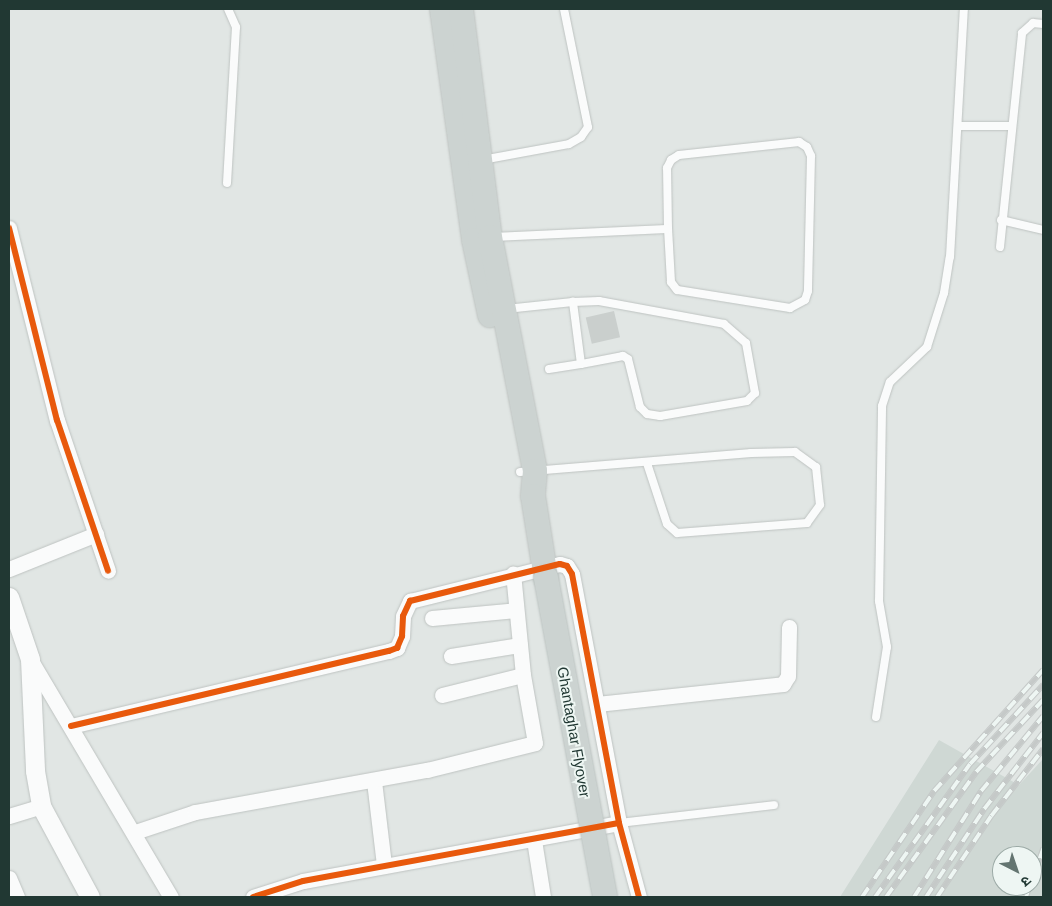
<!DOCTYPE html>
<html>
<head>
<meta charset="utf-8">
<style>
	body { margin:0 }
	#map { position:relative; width:1052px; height:906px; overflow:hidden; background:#e1e6e4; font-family:Helvetica,"Noto Sans Devanagari",sans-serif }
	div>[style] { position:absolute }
	.built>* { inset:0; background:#cfd8d4 }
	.building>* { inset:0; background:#cacfcd; transform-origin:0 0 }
	.roads { filter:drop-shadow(0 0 1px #bec3c1) drop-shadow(0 0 1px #bec3c1) }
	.service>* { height:8px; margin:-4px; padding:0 4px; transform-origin:4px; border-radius:4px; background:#fafbfb }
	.minor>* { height:15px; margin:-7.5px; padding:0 7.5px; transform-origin:7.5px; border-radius:7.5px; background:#fafbfb }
	.tertiary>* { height:19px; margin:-9.5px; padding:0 9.5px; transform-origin:9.5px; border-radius:9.5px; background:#fafbfb }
	.primary>* { height:24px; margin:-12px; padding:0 12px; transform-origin:12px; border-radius:12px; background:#ccd3d1 }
	.rail>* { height:5.5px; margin-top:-2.75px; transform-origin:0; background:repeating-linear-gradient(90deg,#eef6f3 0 11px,#c5c9c8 0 22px); box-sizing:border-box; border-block:1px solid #c5c9c8 }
	.bridges { filter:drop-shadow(0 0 1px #bcc3c1) drop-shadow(0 0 1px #bcc3c1) }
	.primary-bridge>* { height:24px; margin:-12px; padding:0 12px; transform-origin:12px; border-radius:12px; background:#ccd3d1 }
	.cycleway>* { height:6px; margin:-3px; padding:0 3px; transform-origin:3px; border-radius:3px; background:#e8590c }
	span { translate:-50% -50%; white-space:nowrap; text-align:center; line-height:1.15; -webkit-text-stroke:4px #eef6f3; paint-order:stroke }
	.street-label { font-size:15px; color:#213833 }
	.frame { position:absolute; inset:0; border:10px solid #213833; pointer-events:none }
	.north { position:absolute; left:992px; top:846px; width:50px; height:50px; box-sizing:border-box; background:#eef6f3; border:1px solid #9caaa6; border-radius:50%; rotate:139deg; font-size:14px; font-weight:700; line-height:20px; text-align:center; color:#213833 }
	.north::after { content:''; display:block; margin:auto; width:18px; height:22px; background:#647571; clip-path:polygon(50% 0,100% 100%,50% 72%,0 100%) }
</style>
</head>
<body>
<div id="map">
	<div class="built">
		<i style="clip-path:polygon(evenodd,939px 740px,1019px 785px,1043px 759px,1043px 897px,840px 897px,939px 740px,1002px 856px,1032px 856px,1032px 886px,1002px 886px,1002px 856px)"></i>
	</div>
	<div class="building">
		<i style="left:614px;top:311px;width:27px;height:29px;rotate:77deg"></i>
	</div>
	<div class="roads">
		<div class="service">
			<i style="left:958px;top:126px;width:53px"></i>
			<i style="left:799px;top:142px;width:9px;rotate:32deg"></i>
			<i style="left:807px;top:147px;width:10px;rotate:66deg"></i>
			<i style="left:811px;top:156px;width:135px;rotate:91.3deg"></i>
			<i style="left:808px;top:291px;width:9px;rotate:108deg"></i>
			<i style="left:805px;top:300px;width:17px;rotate:152deg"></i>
			<i style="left:790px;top:308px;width:114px;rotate:-170.9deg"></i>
			<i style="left:677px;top:290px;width:10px;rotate:-127deg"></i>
			<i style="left:671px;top:282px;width:53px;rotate:-93.2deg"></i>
			<i style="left:668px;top:229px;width:61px;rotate:-90.9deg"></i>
			<i style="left:667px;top:168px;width:9px;rotate:-63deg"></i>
			<i style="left:671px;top:160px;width:9px;rotate:-32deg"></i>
			<i style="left:679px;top:155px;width:121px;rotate:-6.2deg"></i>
			<i style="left:482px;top:160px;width:88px;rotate:-10.4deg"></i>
			<i style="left:569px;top:144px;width:14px;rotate:-30deg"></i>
			<i style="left:581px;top:137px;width:12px;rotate:-55deg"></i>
			<i style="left:588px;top:127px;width:120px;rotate:-101.5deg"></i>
			<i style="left:227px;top:183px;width:156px;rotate:-86.7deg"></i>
			<i style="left:236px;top:27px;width:20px;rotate:-114deg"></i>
			<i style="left:1001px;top:220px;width:43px;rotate:13.4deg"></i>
			<i style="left:492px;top:237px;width:176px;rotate:-2.6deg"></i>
			<i style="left:1000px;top:247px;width:215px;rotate:-84.1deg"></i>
			<i style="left:1022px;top:33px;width:15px;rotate:-42deg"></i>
			<i style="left:1033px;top:23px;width:10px;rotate:6deg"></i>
			<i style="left:506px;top:309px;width:67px;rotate:-6deg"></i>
			<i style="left:573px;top:302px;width:26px;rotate:-2deg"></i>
			<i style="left:599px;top:301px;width:127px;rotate:10.4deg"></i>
			<i style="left:724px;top:324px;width:29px;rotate:41deg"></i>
			<i style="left:746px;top:343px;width:51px;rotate:79.8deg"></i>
			<i style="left:755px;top:393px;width:11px;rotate:135deg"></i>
			<i style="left:747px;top:401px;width:88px;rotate:170.2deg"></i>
			<i style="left:660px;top:416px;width:13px;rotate:-171deg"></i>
			<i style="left:647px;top:414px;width:10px;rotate:-135deg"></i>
			<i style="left:640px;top:407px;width:49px;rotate:-104deg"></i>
			<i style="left:628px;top:359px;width:6px;rotate:-149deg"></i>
			<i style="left:623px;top:356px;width:43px;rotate:169.2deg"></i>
			<i style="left:581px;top:364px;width:63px;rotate:-97.4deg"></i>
			<i style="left:549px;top:369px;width:32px;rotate:-9deg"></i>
			<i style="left:520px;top:472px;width:232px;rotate:-4.7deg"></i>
			<i style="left:751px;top:453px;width:44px;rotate:-1.3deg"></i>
			<i style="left:795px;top:452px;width:26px;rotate:36deg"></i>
			<i style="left:816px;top:467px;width:38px;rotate:84deg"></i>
			<i style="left:820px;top:505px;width:22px;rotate:126deg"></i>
			<i style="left:807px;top:523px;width:130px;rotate:175.6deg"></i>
			<i style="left:677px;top:533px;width:13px;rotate:-138deg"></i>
			<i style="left:667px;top:524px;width:64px;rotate:-108.2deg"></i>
			<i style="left:876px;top:717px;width:71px;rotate:-81.1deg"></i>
			<i style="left:887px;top:647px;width:47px;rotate:-99.9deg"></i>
			<i style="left:879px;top:601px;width:195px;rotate:-89.1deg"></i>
			<i style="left:882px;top:406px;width:25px;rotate:-72deg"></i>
			<i style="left:890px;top:382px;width:51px;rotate:-43.4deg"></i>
			<i style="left:927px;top:347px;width:57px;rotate:-72.5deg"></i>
			<i style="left:944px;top:293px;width:36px;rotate:-81deg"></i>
			<i style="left:950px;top:257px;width:248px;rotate:-86.8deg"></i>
			<i style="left:619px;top:823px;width:156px;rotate:-6.6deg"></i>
		</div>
		<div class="minor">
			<i style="left:9px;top:228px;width:198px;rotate:76deg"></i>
			<i style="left:57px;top:420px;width:159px;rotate:71.3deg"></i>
			<i style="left:9px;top:569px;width:94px;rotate:-21.9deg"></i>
			<i style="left:432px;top:618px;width:84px;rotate:-5.4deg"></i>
			<i style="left:451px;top:656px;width:70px;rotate:-9.1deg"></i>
			<i style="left:30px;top:659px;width:277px;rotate:59.4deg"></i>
			<i style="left:442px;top:695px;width:83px;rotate:-13.9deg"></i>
			<i style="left:597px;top:704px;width:187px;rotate:-6.1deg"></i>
			<i style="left:783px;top:684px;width:9px;rotate:-58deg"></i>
			<i style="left:788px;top:676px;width:49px;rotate:-88.8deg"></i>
			<i style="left:71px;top:726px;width:327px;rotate:-13.3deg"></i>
			<i style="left:389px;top:651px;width:9px;rotate:-21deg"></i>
			<i style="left:397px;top:648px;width:13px;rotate:-67deg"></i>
			<i style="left:402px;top:636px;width:20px;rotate:-87deg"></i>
			<i style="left:403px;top:616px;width:17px;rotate:-65deg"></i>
			<i style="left:410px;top:601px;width:154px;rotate:-13.9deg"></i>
			<i style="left:560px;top:564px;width:7px;rotate:16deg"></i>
			<i style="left:567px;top:566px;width:9px;rotate:58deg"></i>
			<i style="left:572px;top:574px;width:253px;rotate:79.3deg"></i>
			<i style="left:619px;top:823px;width:77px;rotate:74.9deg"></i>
			<i style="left:374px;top:781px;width:85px;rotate:83.2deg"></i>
			<i style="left:9px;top:816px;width:34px;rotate:-17deg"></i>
			<i style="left:135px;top:832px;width:63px;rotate:-18.4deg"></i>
			<i style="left:195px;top:812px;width:236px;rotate:-10.3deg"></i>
			<i style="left:427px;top:770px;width:111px;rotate:-14deg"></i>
			<i style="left:535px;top:743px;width:69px;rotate:-100deg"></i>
			<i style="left:523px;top:675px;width:102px;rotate:-95.6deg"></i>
			<i style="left:534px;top:840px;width:58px;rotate:81deg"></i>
			<i style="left:9px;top:878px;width:21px;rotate:67deg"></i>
			<i style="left:253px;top:897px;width:52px;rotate:-17.7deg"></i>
			<i style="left:303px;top:881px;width:321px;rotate:-10.4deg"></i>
		</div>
		<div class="tertiary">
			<i style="left:9px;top:597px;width:65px;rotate:71.3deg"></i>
			<i style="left:30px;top:659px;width:112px;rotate:87.4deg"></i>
			<i style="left:35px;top:771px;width:36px;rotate:80deg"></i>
			<i style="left:41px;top:806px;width:103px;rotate:61.7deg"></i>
		</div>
		<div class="primary">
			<i style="left:442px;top:9px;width:233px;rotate:82.1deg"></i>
			<i style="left:474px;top:240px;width:77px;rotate:78deg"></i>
			<i style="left:461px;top:9px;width:230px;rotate:82.8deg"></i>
			<i style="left:490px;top:237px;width:238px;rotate:79.1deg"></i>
			<i style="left:535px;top:471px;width:25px;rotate:95deg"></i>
			<i style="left:533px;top:496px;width:83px;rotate:81deg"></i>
		</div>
	</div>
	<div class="rail">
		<i style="left:1032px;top:879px;width:33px;rotate:-70deg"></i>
		<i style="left:862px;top:897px;width:128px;rotate:-55.8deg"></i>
		<i style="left:934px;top:791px;width:163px;rotate:-48deg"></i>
		<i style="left:875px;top:897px;width:163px;rotate:-54.5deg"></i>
		<i style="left:970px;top:764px;width:108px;rotate:-47.3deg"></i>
		<i style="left:886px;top:897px;width:154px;rotate:-54.2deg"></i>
		<i style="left:976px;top:772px;width:98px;rotate:-47.1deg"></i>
		<i style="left:914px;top:897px;width:125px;rotate:-57.7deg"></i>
		<i style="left:981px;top:791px;width:97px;rotate:-50.4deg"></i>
		<i style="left:926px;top:897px;width:105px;rotate:-56.6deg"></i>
		<i style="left:984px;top:809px;width:96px;rotate:-52.2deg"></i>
		<i style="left:937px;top:897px;width:97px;rotate:-56.3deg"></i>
		<i style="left:991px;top:816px;width:85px;rotate:-52.2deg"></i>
		<i style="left:1026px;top:897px;width:11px;rotate:-75deg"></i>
	</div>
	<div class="bridges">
		<div class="primary-bridge">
			<i style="left:546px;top:578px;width:324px;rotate:79.5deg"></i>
		</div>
	</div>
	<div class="cycleway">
		<i style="left:9px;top:228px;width:198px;rotate:76deg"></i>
		<i style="left:57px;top:420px;width:159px;rotate:71.3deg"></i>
		<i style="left:71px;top:726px;width:327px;rotate:-13.3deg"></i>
		<i style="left:389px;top:651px;width:9px;rotate:-21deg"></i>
		<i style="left:397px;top:648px;width:13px;rotate:-67deg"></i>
		<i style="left:402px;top:636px;width:20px;rotate:-87deg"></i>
		<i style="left:403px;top:616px;width:17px;rotate:-65deg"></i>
		<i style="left:410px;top:601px;width:154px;rotate:-13.9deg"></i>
		<i style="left:560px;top:564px;width:7px;rotate:16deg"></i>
		<i style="left:567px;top:566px;width:9px;rotate:58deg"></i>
		<i style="left:572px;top:574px;width:253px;rotate:79.3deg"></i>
		<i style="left:619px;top:823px;width:77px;rotate:74.9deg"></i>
		<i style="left:253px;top:897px;width:52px;rotate:-17.7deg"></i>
		<i style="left:303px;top:881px;width:321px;rotate:-10.4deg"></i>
	</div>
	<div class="street-label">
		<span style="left:574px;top:732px;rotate:80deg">Ghantaghar Flyover</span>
	</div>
	<div class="frame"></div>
	<div class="north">उ</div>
</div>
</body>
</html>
